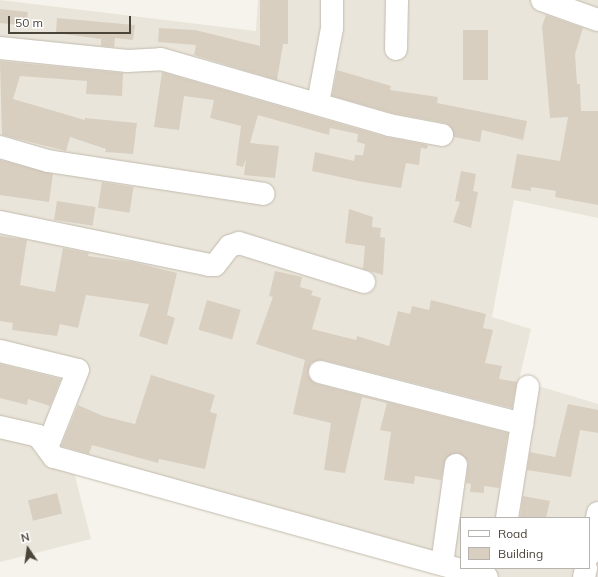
<!DOCTYPE html>
<html>
<head>
<meta charset="utf-8">
<style>
	body { margin:0 }
	#map { position:relative; width:598px; height:577px; overflow:hidden; background:#f6f3ec; font-family:Mulish,sans-serif }
	div>[style] { position:absolute }
	.residential>* { inset:0; background:#eae5da }
	.building>* { inset:0; background:#d8cfc1; transform-origin:0 0 }
	.roads { filter:drop-shadow(0 0 1px #c2bbae) drop-shadow(0 0 1px #c2bbae) }
	.minor>* { height:22px; margin:-11px; padding:0 11px; transform-origin:11px; border-radius:11px; background:#fff }
	span { translate:-50% -50%; white-space:nowrap; text-align:center; line-height:1.15; -webkit-text-stroke:3px #fff; paint-order:stroke }
	.legend { position:absolute; left:460px; top:517px; width:130px; height:52px; box-sizing:border-box; background:#fff; border:1px solid #b7b4b0; margin:0; padding:5px 7px; list-style:none; font-size:12px; color:#4b4439 }
	.legend li { display:flex; align-items:center; gap:8px; height:20px }
	.legend b { width:20px; border:1px solid #b7b4b0 }
	.north { position:absolute; left:8px; top:529px; width:40px; height:40px; -webkit-text-stroke:3px #fff; paint-order:stroke; rotate:347deg; font-size:11px; font-weight:700; line-height:16px; text-align:center; color:#4b4439 }
	.north::after { content:''; display:block; margin:auto; width:14px; height:18px; background:#4b4439; clip-path:polygon(50% 0,100% 100%,50% 72%,0 100%) }
	.scale { position:absolute; left:8px; top:16px; width:123px; height:18px; box-sizing:border-box; border:2px solid #4b4439; border-top:0; padding-left:5px; font-size:12px; line-height:14px; white-space:nowrap; color:#4b4439; -webkit-text-stroke:3px #fff; paint-order:stroke }
</style>
</head>
<body>
<div id="map">
	<div class="residential">
		<i style="clip-path:polygon(evenodd,0 0,256px 31px,258px 0,598px 0,598px 218px,514px 200px,492px 317px,531px 329px,519px 380px,598px 404px,598px 577px,458px 577px,73px 468px,91px 539px,0 562px,0 0,461px 518px,589px 518px,589px 568px,461px 568px,461px 518px)"></i>
	</div>
	<div class="building">
		<i style="clip-path:polygon(260px 0,288px 0,288px 44px,283px 44px,277px 80px,194px 55px,196px 45px,158px 42px,159px 28px,195px 30px,260px 46px)"></i>
		<i style="left:0;top:9px;width:28px;height:14px;rotate:6deg"></i>
		<i style="clip-path:polygon(546px 15px,583px 28px,575px 54px,577px 84px,580px 84px,581px 111px,598px 111px,598px 205px,555px 197px,556px 191px,531px 187px,531px 191px,511px 188px,517px 154px,560px 161px,568px 117px,550px 118px,542px 26px)"></i>
		<i style="clip-path:polygon(57px 18px,135px 25px,133px 40px,115px 38px,114px 47px,101px 46px,101px 39px,56px 33px)"></i>
		<i style="left:463px;top:30px;width:25px;height:50px"></i>
		<i style="clip-path:polygon(0 61px,123px 73px,122px 96px,86px 94px,87px 81px,20px 76px,13px 99px,85px 120px,85px 118px,137px 123px,133px 154px,105px 152px,106px 149px,70px 137px,66px 151px,2px 135px)"></i>
		<i style="clip-path:polygon(337px 70px,391px 86px,390px 90px,438px 97px,437px 103px,527px 121px,523px 140px,482px 130px,480px 142px,454px 137px,450px 126px,445px 123px,392px 113px,332px 96px)"></i>
		<i style="clip-path:polygon(162px 72px,386px 137px,428px 145px,427px 149px,421px 148px,419px 165px,406px 163px,401px 188px,363px 182px,312px 171px,315px 152px,354px 161px,355px 155px,363px 155px,365px 144px,357px 142px,358px 134px,330px 128px,329px 135px,258px 115px,250px 143px,279px 146px,275px 178px,244px 175px,246px 158px,243px 167px,236px 165px,241px 126px,210px 118px,214px 100px,184px 96px,179px 130px,154px 127px)"></i>
		<i style="clip-path:polygon(0 160px,53px 174px,49px 202px,0 195px)"></i>
		<i style="clip-path:polygon(461px 171px,476px 174px,473px 191px,478px 192px,471px 228px,453px 222px,460px 202px,455px 201px)"></i>
		<i style="left:102px;top:182px;width:32px;height:26px;rotate:9deg"></i>
		<i style="left:57px;top:201px;width:39px;height:19px;rotate:9deg"></i>
		<i style="clip-path:polygon(349px 209px,373px 217px,372px 227px,381px 228px,380px 237px,385px 238px,383px 275px,363px 269px,365px 246px,345px 243px)"></i>
		<i style="clip-path:polygon(0 236px,27px 240px,20px 285px,55px 292px,63px 248px,89px 253px,88px 256px,133px 262px,177px 273px,167px 315px,175px 318px,167px 345px,139px 336px,149px 304px,86px 295px,78px 328px,60px 324px,57px 336px,12px 330px,13px 323px,0 321px)"></i>
		<i style="clip-path:polygon(275px 271px,302px 277px,300px 287px,313px 291px,311px 295px,321px 298px,312px 329px,356px 340px,357px 336px,389px 346px,398px 311px,410px 314px,412px 306px,429px 310px,431px 300px,486px 314px,483px 328px,493px 330px,485px 363px,502px 366px,499px 379px,517px 382px,512px 408px,323px 360px,311px 363px,308px 375px,317px 384px,508px 433px,499px 488px,484px 486px,484px 493px,470px 492px,471px 484px,466px 483px,468px 461px,457px 453px,446px 458px,441px 480px,415px 476px,414px 484px,384px 480px,391px 432px,380px 430px,387px 403px,362px 397px,345px 473px,324px 470px,331px 423px,293px 414px,305px 360px,256px 344px,273px 297px,269px 296px)"></i>
		<i style="left:207px;top:300px;width:35px;height:31px;rotate:16deg"></i>
		<i style="clip-path:polygon(0 364px,61px 379px,50px 406px,28px 399px,27px 405px,0 398px)"></i>
		<i style="clip-path:polygon(151px 375px,215px 395px,210px 412px,217px 414px,205px 469px,159px 459px,158px 463px,92px 445px,89px 454px,61px 446px,78px 405px,103px 416px,135px 424px)"></i>
		<i style="clip-path:polygon(568px 404px,598px 410px,598px 433px,580px 430px,571px 477px,527px 470px,530px 452px,555px 457px)"></i>
		<i style="left:57px;top:493px;width:21px;height:30px;rotate:76deg"></i>
		<i style="clip-path:polygon(523px 496px,550px 501px,546px 518px,520px 518px)"></i>
	</div>
	<div class="roads">
		<div class="minor">
			<i style="left:542px;top:0;width:59px;rotate:19.7deg"></i>
			<i style="left:0;top:48px;width:128px;rotate:5.8deg"></i>
			<i style="left:127px;top:61px;width:34px;rotate:-3deg"></i>
			<i style="left:161px;top:59px;width:237px;rotate:16.1deg"></i>
			<i style="left:389px;top:125px;width:54px;rotate:10.7deg"></i>
			<i style="left:396px;top:49px;width:49px;rotate:-88.8deg"></i>
			<i style="left:318px;top:103px;width:76px;rotate:-79.4deg"></i>
			<i style="left:332px;top:28px;width:28px;rotate:-90deg"></i>
			<i style="left:0;top:147px;width:50px;rotate:16.3deg"></i>
			<i style="left:48px;top:161px;width:218px;rotate:8.7deg"></i>
			<i style="left:0;top:222px;width:213px;rotate:11.6deg"></i>
			<i style="left:209px;top:265px;width:6px"></i>
			<i style="left:215px;top:265px;width:24px;rotate:-52deg"></i>
			<i style="left:230px;top:246px;width:9px;rotate:-18deg"></i>
			<i style="left:239px;top:243px;width:131px;rotate:17.3deg"></i>
			<i style="left:0;top:351px;width:80px;rotate:13.7deg"></i>
			<i style="left:78px;top:370px;width:81px;rotate:111.8deg"></i>
			<i style="left:320px;top:372px;width:209px;rotate:14.4deg"></i>
			<i style="left:0;top:427px;width:39px;rotate:13deg"></i>
			<i style="left:38px;top:436px;width:26px;rotate:53deg"></i>
			<i style="left:54px;top:457px;width:449px;rotate:15.5deg"></i>
			<i style="left:507px;top:518px;width:133px;rotate:-80.9deg"></i>
			<i style="left:589px;top:555px;width:43px;rotate:-77.9deg"></i>
			<i style="left:442px;top:564px;width:100px;rotate:-82deg"></i>
			<i style="left:584px;top:577px;width:9px;rotate:-77deg"></i>
		</div>
	</div>
	<ul class="legend">
	<li><b style="height:5px;background:#fff"></b>Road</li>
	<li><b style="height:11px;background:#d8cfc1"></b>Building</li>
	</ul>
	<div class="north">N</div>
	<div class="scale">50 m</div>
</div>
</body>
</html>
